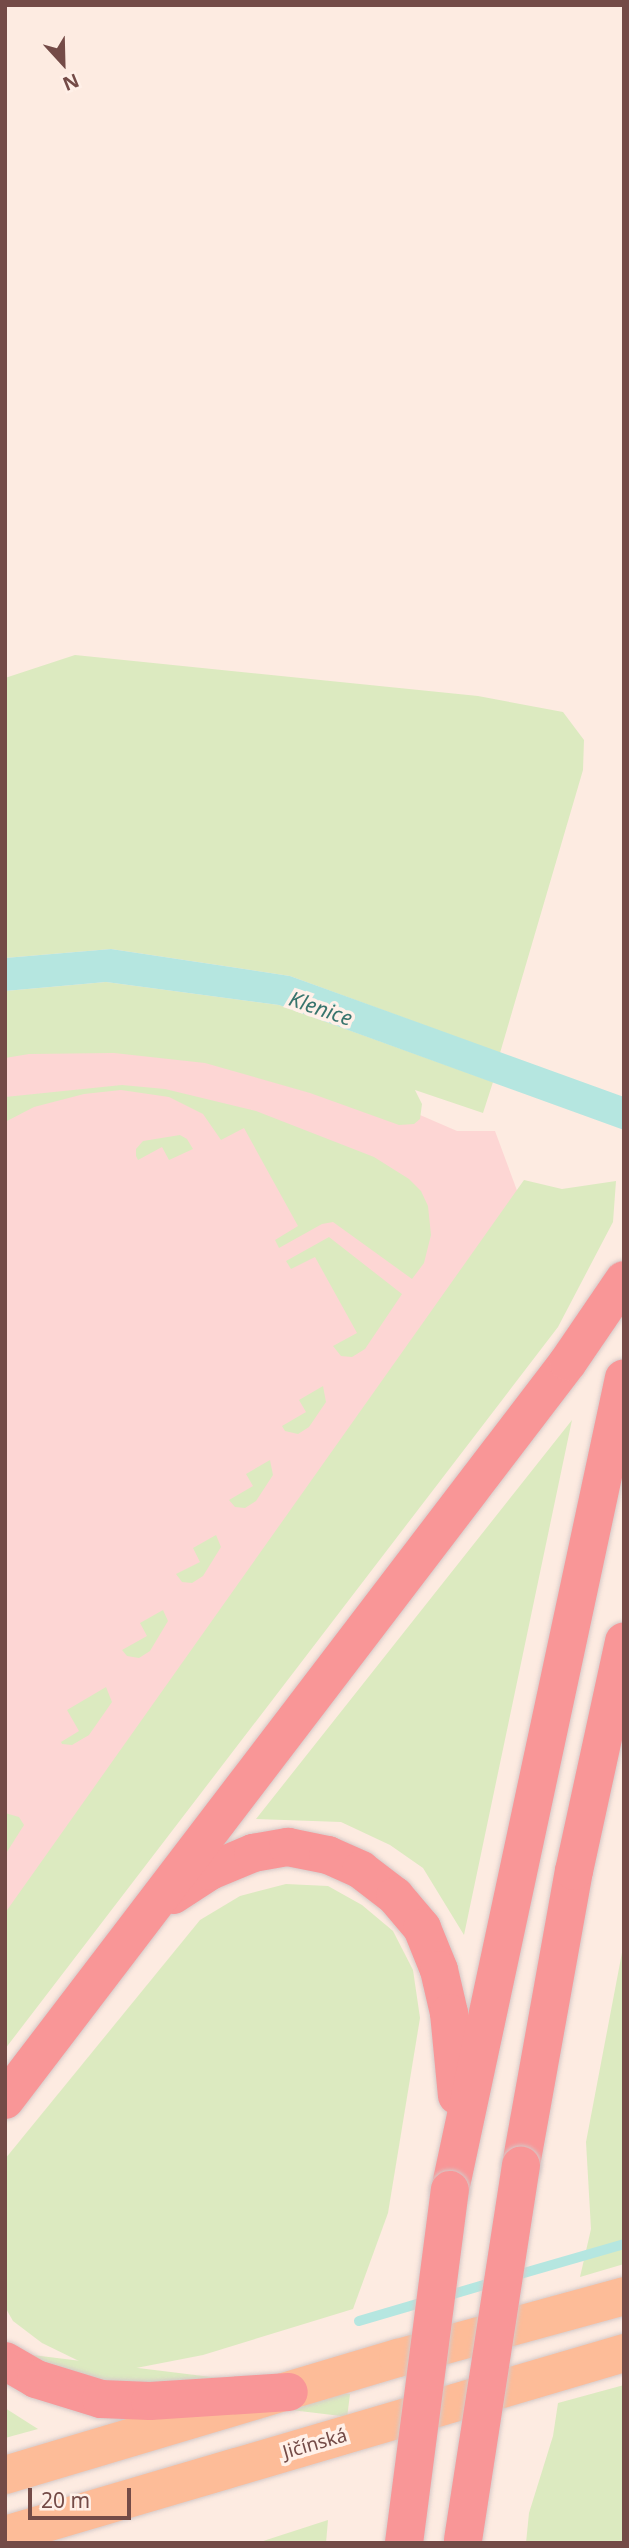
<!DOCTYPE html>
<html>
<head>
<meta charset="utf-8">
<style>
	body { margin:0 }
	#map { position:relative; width:629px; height:2548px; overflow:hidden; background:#fdebe1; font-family:"Noto Sans",sans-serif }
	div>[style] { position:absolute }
	.commercial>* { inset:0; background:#fdd6d4 }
	.green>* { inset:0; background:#dceac0; transform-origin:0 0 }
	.water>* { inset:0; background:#b5e6e0 }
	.stream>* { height:10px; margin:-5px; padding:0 5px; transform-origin:5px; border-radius:5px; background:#b5e6e0 }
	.roads { filter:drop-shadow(0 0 2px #d5c9c8) drop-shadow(0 0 2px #d5c9c8) }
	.primary>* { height:38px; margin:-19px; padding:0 19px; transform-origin:19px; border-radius:19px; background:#fdbc98 }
	.highway>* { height:38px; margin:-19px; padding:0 19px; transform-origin:19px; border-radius:19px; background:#f99697 }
	.bridges { filter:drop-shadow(0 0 2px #d5c9c8) drop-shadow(0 0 2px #d5c9c8) }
	.highway-bridge>* { height:38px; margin:-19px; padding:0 19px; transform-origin:19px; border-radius:19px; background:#f99697 }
	span { translate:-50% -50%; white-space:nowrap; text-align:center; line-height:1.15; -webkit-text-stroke:7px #fff0e8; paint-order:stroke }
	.street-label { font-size:19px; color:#744b47 }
	.water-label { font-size:21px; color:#38746d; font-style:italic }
	.frame { position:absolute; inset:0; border:7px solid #744b47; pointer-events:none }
	.north { position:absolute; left:28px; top:28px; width:70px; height:70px; -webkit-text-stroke:5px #fff0e8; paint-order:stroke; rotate:158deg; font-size:19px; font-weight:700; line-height:28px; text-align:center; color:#744b47 }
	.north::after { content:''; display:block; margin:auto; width:24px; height:32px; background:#744b47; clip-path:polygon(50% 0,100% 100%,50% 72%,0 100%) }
	.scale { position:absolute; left:28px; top:2488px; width:103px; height:32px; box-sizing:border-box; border:4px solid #744b47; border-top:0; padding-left:9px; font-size:21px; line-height:24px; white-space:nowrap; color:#744b47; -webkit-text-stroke:5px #fff0e8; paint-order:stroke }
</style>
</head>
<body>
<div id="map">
	<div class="commercial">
		<i style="clip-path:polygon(5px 1039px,330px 1076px,457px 1131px,495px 1131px,539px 1250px,5px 1983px)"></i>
	</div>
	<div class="green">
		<i style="clip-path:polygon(75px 655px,478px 696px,563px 712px,584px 740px,583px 770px,500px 1053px,290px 976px,111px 949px,5px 958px,5px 678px)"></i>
		<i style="clip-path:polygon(106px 982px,279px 1005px,493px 1082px,483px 1113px,415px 1090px,422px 1104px,420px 1119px,414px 1124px,399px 1125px,310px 1093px,205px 1063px,114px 1053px,29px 1054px,5px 1058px,5px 991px)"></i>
		<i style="clip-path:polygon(122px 1085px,165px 1089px,256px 1111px,374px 1157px,409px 1179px,421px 1191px,428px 1206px,431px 1235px,424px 1263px,412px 1279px,333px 1222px,322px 1224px,279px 1248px,275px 1240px,298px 1226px,244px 1128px,221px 1140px,203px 1114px,169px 1097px,121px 1090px,84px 1094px,34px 1107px,5px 1122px,5px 1097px)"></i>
		<i style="clip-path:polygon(180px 1135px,187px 1139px,193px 1149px,169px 1160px,162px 1147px,138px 1160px,136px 1156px,136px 1149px,143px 1141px)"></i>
		<i style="clip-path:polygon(524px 1180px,562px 1189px,616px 1181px,613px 1222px,558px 1327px,5px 2049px,5px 1913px)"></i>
		<i style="clip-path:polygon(329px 1237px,402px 1294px,365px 1349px,352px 1357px,341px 1356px,333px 1346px,357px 1333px,315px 1257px,291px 1269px,286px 1261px)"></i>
		<i style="clip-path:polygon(323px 1386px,326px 1402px,309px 1427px,298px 1434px,285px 1431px,282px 1426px,306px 1412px,299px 1400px)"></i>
		<i style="clip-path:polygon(572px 1420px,464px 1935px,423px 1868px,390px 1845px,341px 1822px,256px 1819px)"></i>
		<i style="clip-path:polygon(270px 1460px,273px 1475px,256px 1501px,245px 1508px,235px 1507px,229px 1500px,253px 1486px,246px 1474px)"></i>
		<i style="clip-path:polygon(216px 1535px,221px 1547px,203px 1576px,192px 1583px,182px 1582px,176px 1574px,200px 1562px,193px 1548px)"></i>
		<i style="clip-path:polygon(163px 1610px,168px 1621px,150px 1651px,139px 1658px,127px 1656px,122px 1650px,147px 1636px,140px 1623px)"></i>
		<i style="clip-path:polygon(106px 1687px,112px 1702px,89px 1735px,72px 1745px,62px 1744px,61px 1742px,79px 1731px,67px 1710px)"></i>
		<i style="clip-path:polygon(5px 1813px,19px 1817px,24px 1825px,5px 1855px)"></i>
		<i style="clip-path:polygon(286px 1884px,328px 1886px,362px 1905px,393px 1931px,413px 1970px,420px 2018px,388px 2213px,353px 2309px,203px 2355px,131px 2369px,83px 2363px,42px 2343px,13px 2321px,5px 2307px,5px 2159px,200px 1920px,240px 1896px)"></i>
		<i style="clip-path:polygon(624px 1942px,624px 2264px,580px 2277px,591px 2229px,586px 2142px)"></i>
		<i style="clip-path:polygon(624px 2385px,624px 2543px,526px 2543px,529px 2513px,553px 2436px,558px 2403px)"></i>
		<i style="left:350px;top:2394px;width:23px;height:359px;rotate:97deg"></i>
		<i style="clip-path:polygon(5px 2408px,38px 2429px,5px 2438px)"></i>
		<i style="clip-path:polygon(328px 2520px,326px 2543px,257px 2543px)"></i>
	</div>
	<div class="water">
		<i style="clip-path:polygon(111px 949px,290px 976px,624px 1097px,624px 1130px,279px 1005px,106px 982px,5px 991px,5px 958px)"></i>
	</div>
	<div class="stream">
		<i style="left:510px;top:2277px;width:119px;rotate:-16.1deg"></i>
		<i style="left:443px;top:2297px;width:53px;rotate:-16.4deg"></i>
		<i style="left:359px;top:2321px;width:71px;rotate:-16.4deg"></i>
	</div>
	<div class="roads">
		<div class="primary">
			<i style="left:5px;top:2475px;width:410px;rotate:-16.6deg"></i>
			<i style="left:398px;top:2358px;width:234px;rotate:-15.3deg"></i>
			<i style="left:5px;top:2535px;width:645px;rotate:-16.38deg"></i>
		</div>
		<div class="highway">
			<i style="left:173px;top:1895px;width:44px;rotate:-33deg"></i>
			<i style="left:210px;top:1871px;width:47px;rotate:-22.7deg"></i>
			<i style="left:253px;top:1853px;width:36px;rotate:-10deg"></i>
			<i style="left:288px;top:1847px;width:41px;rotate:11.3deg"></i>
			<i style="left:328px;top:1855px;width:36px;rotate:24deg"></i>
			<i style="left:361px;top:1870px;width:43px;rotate:37.4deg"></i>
			<i style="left:395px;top:1896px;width:42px;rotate:49.8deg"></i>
			<i style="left:422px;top:1928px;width:45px;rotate:68deg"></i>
			<i style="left:439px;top:1970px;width:44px;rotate:76.9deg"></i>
			<i style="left:449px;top:2013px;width:83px;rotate:84.5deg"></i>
			<i style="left:5px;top:2100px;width:928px;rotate:-52.66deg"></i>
			<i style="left:568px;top:1362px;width:99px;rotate:-55.7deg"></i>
			<i style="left:521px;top:2165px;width:299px;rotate:-79.8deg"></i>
			<i style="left:574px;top:1871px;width:235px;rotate:-77.7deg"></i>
			<i style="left:450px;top:2190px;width:830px;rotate:-77.91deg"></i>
			<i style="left:5px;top:2361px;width:36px;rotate:30deg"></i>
			<i style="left:36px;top:2379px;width:68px;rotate:17.1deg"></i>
			<i style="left:101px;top:2399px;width:49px;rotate:2.3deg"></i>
			<i style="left:150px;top:2401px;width:139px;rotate:-3.7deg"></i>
		</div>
	</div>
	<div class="bridges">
		<div class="highway-bridge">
			<i style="left:463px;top:2540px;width:379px;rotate:-81.2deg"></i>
			<i style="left:404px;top:2543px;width:356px;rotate:-82.6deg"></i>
		</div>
	</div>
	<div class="street-label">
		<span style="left:315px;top:2444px;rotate:-16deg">Jičínská</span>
	</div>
	<div class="water-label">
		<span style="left:321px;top:1008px;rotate:19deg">Klenice</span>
	</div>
	<div class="frame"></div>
	<div class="north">N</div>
	<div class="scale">20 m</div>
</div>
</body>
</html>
